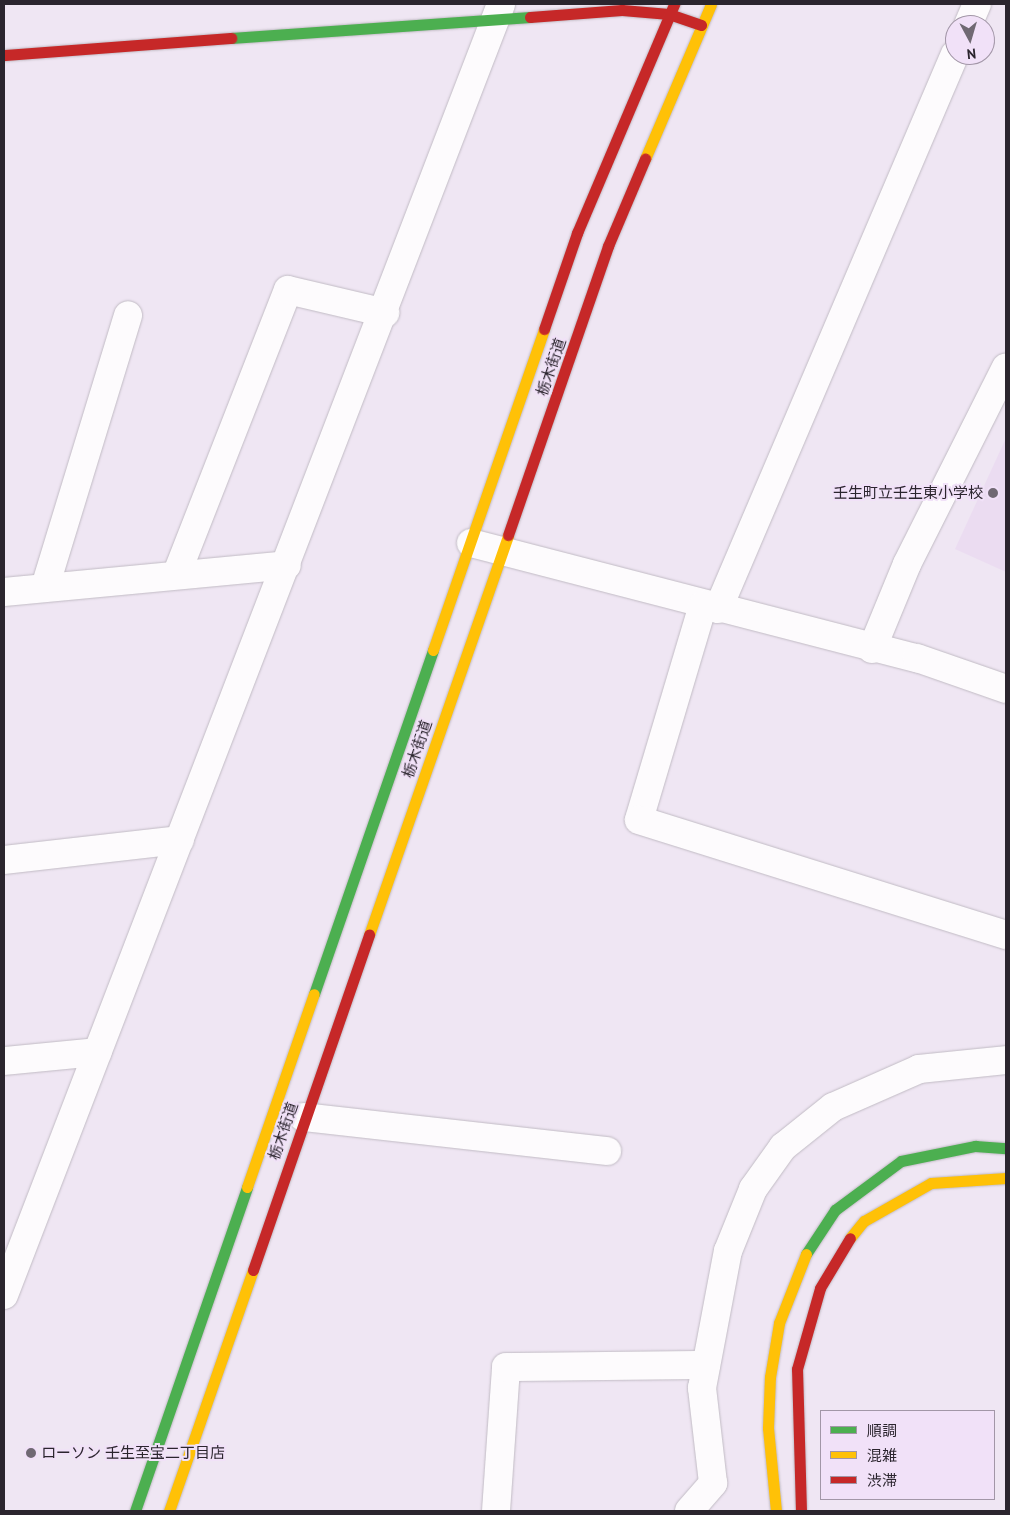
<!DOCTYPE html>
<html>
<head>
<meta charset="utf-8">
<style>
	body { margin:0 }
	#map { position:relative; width:1010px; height:1515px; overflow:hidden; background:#efe6f3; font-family:"PT Sans","Noto Sans JP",sans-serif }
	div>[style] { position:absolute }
	.built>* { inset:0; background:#ebdcf1 }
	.roads { filter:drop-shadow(0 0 1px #c1bbc4) drop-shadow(0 0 1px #c1bbc4) }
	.street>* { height:28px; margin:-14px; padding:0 14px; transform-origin:14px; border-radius:14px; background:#fdfbfd }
	.fast>* { height:11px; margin:-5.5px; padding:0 5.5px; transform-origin:5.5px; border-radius:5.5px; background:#4caf50 }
	.slow>* { height:11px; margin:-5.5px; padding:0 5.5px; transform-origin:5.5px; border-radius:5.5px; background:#ffc107 }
	.jam>* { height:11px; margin:-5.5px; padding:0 5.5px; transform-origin:5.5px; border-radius:5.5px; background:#c62828 }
	.dots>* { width:14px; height:14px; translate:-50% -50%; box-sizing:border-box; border:2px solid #f1e1f8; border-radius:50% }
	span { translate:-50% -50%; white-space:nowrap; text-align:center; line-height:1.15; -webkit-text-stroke:4px #f1e1f8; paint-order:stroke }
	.street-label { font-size:15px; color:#2b252e }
	.poi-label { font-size:15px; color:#2b252e }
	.right { translate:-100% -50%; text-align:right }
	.left { translate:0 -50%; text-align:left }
	.frame { position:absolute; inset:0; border:5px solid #2b252e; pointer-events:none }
	.legend { position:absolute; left:820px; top:1410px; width:175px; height:90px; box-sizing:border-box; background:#f1e1f8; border:1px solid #a296a7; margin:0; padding:6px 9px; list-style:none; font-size:15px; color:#2b252e }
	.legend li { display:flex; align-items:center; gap:10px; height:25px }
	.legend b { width:25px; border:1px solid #a296a7 }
	.north { position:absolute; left:945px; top:15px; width:50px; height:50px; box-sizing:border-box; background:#f1e1f8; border:1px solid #a296a7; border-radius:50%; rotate:174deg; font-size:14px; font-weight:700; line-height:20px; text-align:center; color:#2b252e }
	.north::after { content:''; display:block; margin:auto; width:18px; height:22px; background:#706973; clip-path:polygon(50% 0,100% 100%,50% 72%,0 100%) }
</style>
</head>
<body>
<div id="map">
	<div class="built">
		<i style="clip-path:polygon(1006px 438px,1006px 572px,955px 549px)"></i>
	</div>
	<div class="roads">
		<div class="street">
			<i style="left:968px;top:25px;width:23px;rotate:-67deg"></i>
			<i style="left:471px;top:543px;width:461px;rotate:14.5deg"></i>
			<i style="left:917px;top:658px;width:94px;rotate:19.2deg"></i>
			<i style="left:177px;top:573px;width:304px;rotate:-68.6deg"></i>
			<i style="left:288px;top:290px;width:100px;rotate:13.3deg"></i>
			<i style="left:45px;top:587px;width:284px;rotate:-73deg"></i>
			<i style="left:4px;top:592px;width:284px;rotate:-5.4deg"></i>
			<i style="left:703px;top:605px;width:224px;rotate:106.6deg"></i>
			<i style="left:639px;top:820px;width:385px;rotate:17.4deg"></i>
			<i style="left:718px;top:609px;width:603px;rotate:-66.88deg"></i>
			<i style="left:872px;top:649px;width:92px;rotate:-67.6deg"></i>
			<i style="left:907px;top:564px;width:220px;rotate:-63.3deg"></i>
			<i style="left:4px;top:860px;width:177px;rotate:-6.5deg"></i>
			<i style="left:4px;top:1061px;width:94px;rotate:-5.5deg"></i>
			<i style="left:303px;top:1117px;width:306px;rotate:6.4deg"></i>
			<i style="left:4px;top:1295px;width:1383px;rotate:-68.94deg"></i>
			<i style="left:496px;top:1511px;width:144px;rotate:-86deg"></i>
			<i style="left:506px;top:1367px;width:200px;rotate:-0.6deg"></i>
			<i style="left:689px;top:1511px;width:37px;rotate:-49deg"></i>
			<i style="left:713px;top:1483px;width:96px;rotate:-96.6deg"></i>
			<i style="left:702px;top:1388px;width:139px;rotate:-79.3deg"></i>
			<i style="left:728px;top:1251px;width:67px;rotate:-68deg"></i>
			<i style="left:753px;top:1189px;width:52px;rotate:-54.5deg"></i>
			<i style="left:783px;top:1147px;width:64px;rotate:-38.7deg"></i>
			<i style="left:833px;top:1107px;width:94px;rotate:-23.8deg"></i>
			<i style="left:919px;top:1069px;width:87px;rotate:-5.9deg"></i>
		</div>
		<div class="fast">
			<i style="left:231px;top:38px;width:300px;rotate:-4deg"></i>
			<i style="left:314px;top:994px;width:364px;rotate:-70.9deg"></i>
			<i style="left:806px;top:1254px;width:53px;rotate:-56.6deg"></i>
			<i style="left:835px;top:1210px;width:82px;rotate:-36.6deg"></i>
			<i style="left:901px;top:1161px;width:76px;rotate:-11.5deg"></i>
			<i style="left:975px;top:1146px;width:31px;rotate:4deg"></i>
			<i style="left:135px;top:1511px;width:343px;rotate:-70.9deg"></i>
		</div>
		<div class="slow">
			<i style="left:645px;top:159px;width:168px;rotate:-66.9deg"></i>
			<i style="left:433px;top:650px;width:340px;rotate:-70.9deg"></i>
			<i style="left:369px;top:935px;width:423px;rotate:-70.8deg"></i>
			<i style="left:247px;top:1187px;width:204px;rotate:-70.9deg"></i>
			<i style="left:850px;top:1238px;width:22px;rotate:-51deg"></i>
			<i style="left:864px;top:1221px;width:77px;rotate:-29.6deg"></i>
			<i style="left:931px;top:1183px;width:75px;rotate:-3.8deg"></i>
			<i style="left:169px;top:1511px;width:255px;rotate:-70.8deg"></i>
			<i style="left:776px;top:1511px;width:83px;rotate:-95.5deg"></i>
			<i style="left:768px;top:1428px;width:51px;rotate:-87.8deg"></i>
			<i style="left:770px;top:1377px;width:55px;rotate:-80.5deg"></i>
			<i style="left:779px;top:1323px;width:74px;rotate:-68.6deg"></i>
		</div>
		<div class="jam">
			<i style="left:530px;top:17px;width:92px;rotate:-4.4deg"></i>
			<i style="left:622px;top:10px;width:47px;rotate:4.9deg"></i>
			<i style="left:669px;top:14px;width:34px;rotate:19deg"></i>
			<i style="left:4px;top:55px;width:228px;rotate:-4.3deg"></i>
			<i style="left:544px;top:329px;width:102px;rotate:-71deg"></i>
			<i style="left:577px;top:233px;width:249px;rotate:-67deg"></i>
			<i style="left:508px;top:535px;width:306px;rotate:-70.9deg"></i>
			<i style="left:608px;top:246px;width:95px;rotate:-67deg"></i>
			<i style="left:253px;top:1270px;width:355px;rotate:-70.9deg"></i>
			<i style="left:801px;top:1511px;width:142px;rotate:-91.6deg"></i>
			<i style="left:797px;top:1369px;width:84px;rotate:-74.1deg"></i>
			<i style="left:820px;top:1288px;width:58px;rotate:-59deg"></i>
		</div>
	</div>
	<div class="dots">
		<i style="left:993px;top:493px;background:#706973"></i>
		<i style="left:31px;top:1453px;background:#706973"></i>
	</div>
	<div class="street-label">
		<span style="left:551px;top:367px;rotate:-71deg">栃木街道</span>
		<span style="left:417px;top:749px;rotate:-71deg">栃木街道</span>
		<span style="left:283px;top:1131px;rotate:-71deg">栃木街道</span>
	</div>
	<div class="poi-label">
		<span class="right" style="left:983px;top:493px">壬生町立壬生東小学校</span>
		<span class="left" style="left:41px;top:1453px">ローソン 壬生至宝二丁目店</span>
	</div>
	<div class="frame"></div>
	<ul class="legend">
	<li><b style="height:6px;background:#4caf50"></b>順調</li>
	<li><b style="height:6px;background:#ffc107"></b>混雑</li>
	<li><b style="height:6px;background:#c62828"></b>渋滞</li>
	</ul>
	<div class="north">N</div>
</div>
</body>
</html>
